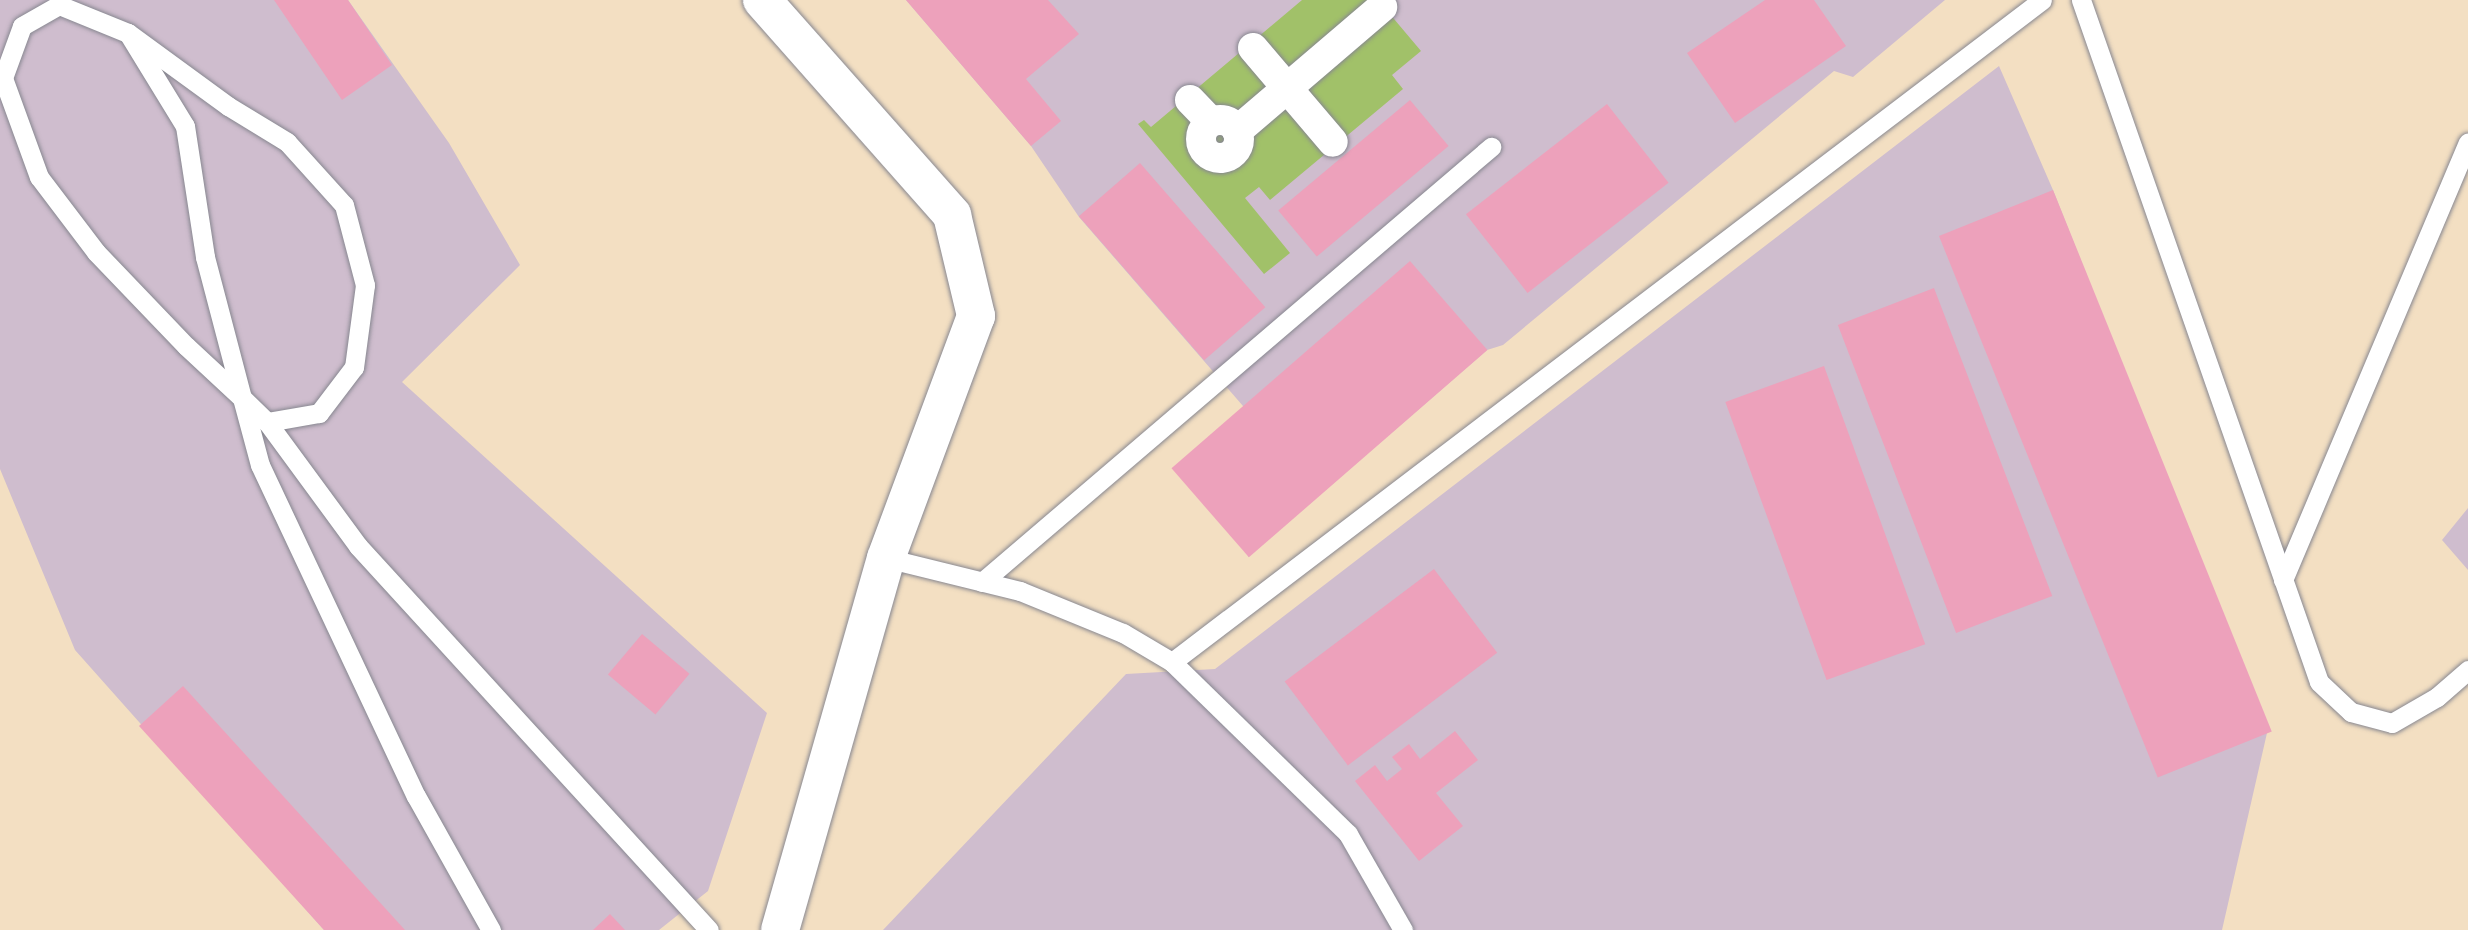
<!DOCTYPE html>
<html>
<head>
<meta charset="utf-8">
<style>
	body { margin:0 }
	#map { position:relative; width:2468px; height:930px; overflow:hidden; background:#f3dfc2; font-family:"Playpen Sans",sans-serif }
	div>[style] { position:absolute }
	.industrial>* { inset:0; background:#cfbdce }
	.green>* { inset:0; background:#a1c169 }
	.building>* { inset:0; background:#eda1bb; transform-origin:0 0 }
	.roads { filter:drop-shadow(0 0 2px #878790) drop-shadow(0 0 2px #878790) }
	.service>* { height:19px; margin:-9.5px; padding:0 9.5px; transform-origin:9.5px; border-radius:9.5px; background:#fff }
	.pedestrian>* { height:30px; margin:-15px; padding:0 15px; transform-origin:15px; border-radius:15px; background:#fff }
	.pedestrian>.ring { margin:-15px; padding:0; box-sizing:content-box; background:none; border:30px solid #fff; border-radius:50% }
	.minor>* { height:38px; margin:-19px; padding:0 19px; transform-origin:19px; border-radius:19px; background:#fff }
	span { translate:-50% -50%; white-space:nowrap; text-align:center; line-height:1.15; -webkit-text-stroke:5px #fdfcf7; paint-order:stroke }
</style>
</head>
<body>
<div id="map">
	<div class="industrial">
		<i style="clip-path:polygon(0 0,348px 0,449px 143px,520px 265px,402px 382px,767px 713px,708px 891px,659px 930px,324px 930px,75px 650px,0 469px)"></i>
		<i style="clip-path:polygon(906px 0,1945px 0,1853px 77px,1834px 71px,1503px 345px,1487px 350px,1248px 557px,1243px 406px,1079px 217px,1031px 146px)"></i>
		<i style="clip-path:polygon(1999px 66px,2053px 190px,2267px 733px,2222px 930px,883px 930px,1126px 674px,1215px 669px)"></i>
		<i style="clip-path:polygon(2468px 508px,2468px 570px,2442px 540px)"></i>
	</div>
	<div class="green">
		<i style="clip-path:polygon(1302px 0,1378px 0,1421px 51px,1392px 75px,1403px 89px,1270px 200px,1259px 187px,1245px 198px,1290px 253px,1264px 274px,1138px 124px,1144px 120px,1151px 127px)"></i>
	</div>
	<div class="building">
		<i style="clip-path:polygon(274px 0,348px 0,392px 65px,342px 100px)"></i>
		<i style="clip-path:polygon(906px 0,1048px 0,1079px 34px,1026px 79px,1061px 121px,1031px 146px)"></i>
		<i style="clip-path:polygon(1765px 0,1814px 0,1846px 46px,1735px 123px,1687px 53px)"></i>
		<i style="left:1410px;top:100px;width:60px;height:172px;rotate:50deg"></i>
		<i style="left:1607px;top:104px;width:100px;height:179px;rotate:52deg"></i>
		<i style="left:1140px;top:163px;width:191px;height:81px;rotate:49deg"></i>
		<i style="left:2053px;top:190px;width:584px;height:123px;rotate:68deg"></i>
		<i style="left:1410px;top:261px;width:118px;height:316px;rotate:49deg"></i>
		<i style="left:1934px;top:288px;width:330px;height:103px;rotate:69deg"></i>
		<i style="left:1824px;top:366px;width:296px;height:105px;rotate:70deg"></i>
		<i style="left:1434px;top:569px;width:105px;height:187px;rotate:53deg"></i>
		<i style="left:642px;top:634px;width:62px;height:53px;rotate:40deg"></i>
		<i style="clip-path:polygon(183px 686px,405px 930px,324px 930px,139px 726px)"></i>
		<i style="clip-path:polygon(1455px 731px,1478px 760px,1436px 793px,1463px 826px,1419px 861px,1355px 781px,1375px 765px,1387px 781px,1402px 769px,1392px 757px,1409px 744px,1420px 759px)"></i>
		<i style="clip-path:polygon(610px 914px,625px 930px,593px 930px)"></i>
	</div>
	<div class="roads">
		<div class="service">
			<i style="left:2081px;top:0;width:722px;rotate:70.76deg"></i>
			<i style="left:2319px;top:682px;width:44px;rotate:43.2deg"></i>
			<i style="left:2351px;top:712px;width:42px;rotate:15deg"></i>
			<i style="left:2392px;top:723px;width:52px;rotate:-30deg"></i>
			<i style="left:2437px;top:697px;width:41px;rotate:-41.1deg"></i>
			<i style="left:128px;top:33px;width:124px;rotate:36.1deg"></i>
			<i style="left:228px;top:106px;width:69px;rotate:31.4deg"></i>
			<i style="left:287px;top:142px;width:85px;rotate:47.9deg"></i>
			<i style="left:344px;top:205px;width:83px;rotate:75.3deg"></i>
			<i style="left:365px;top:285px;width:83px;rotate:97.6deg"></i>
			<i style="left:354px;top:367px;width:58px;rotate:127.3deg"></i>
			<i style="left:319px;top:413px;width:53px;rotate:170.2deg"></i>
			<i style="left:267px;top:422px;width:35px;rotate:-136deg"></i>
			<i style="left:242px;top:398px;width:76px;rotate:-137.1deg"></i>
			<i style="left:186px;top:346px;width:130px;rotate:-133.8deg"></i>
			<i style="left:96px;top:252px;width:94px;rotate:-127.2deg"></i>
			<i style="left:39px;top:177px;width:105px;rotate:-110deg"></i>
			<i style="left:3px;top:78px;width:55px;rotate:-69.9deg"></i>
			<i style="left:22px;top:26px;width:43px;rotate:-29.6deg"></i>
			<i style="left:59px;top:5px;width:74px;rotate:22.1deg"></i>
			<i style="left:128px;top:33px;width:109px;rotate:58.5deg"></i>
			<i style="left:185px;top:126px;width:133px;rotate:81.3deg"></i>
			<i style="left:205px;top:257px;width:146px;rotate:75.3deg"></i>
			<i style="left:242px;top:398px;width:69px;rotate:75deg"></i>
			<i style="left:260px;top:465px;width:366px;rotate:64.8deg"></i>
			<i style="left:416px;top:796px;width:154px;rotate:60.8deg"></i>
			<i style="left:267px;top:422px;width:154px;rotate:53.7deg"></i>
			<i style="left:358px;top:546px;width:520px;rotate:47.57deg"></i>
			<i style="left:886px;top:558px;width:138px;rotate:13.8deg"></i>
			<i style="left:1020px;top:591px;width:111px;rotate:22.2deg"></i>
			<i style="left:1123px;top:633px;width:57px;rotate:30.6deg"></i>
			<i style="left:1172px;top:662px;width:246px;rotate:44.3deg"></i>
			<i style="left:1348px;top:834px;width:111px;rotate:60.2deg"></i>
			<i style="left:2283px;top:580px;width:475px;rotate:-67.1deg"></i>
			<i style="left:982px;top:582px;width:670px;rotate:-40.52deg"></i>
			<i style="left:1172px;top:662px;width:1093px;rotate:-37.27deg"></i>
		</div>
		<div class="pedestrian">
			<i style="left:1253px;top:48px;width:123px;rotate:49.6deg"></i>
			<i style="left:1190px;top:100px;width:30px;rotate:46deg"></i>
			<i class="ring" style="left:1201px;top:120px;width:8px;height:8px"></i>
			<i style="left:1237px;top:131px;width:191px;rotate:-40.5deg"></i>
		</div>
		<div class="minor">
			<i style="left:762px;top:0;width:287px;rotate:48.5deg"></i>
			<i style="left:952px;top:215px;width:104px;rotate:76.6deg"></i>
			<i style="left:976px;top:316px;width:258px;rotate:110.4deg"></i>
			<i style="left:886px;top:558px;width:387px;rotate:105.9deg"></i>
		</div>
	</div>
</div>
</body>
</html>
